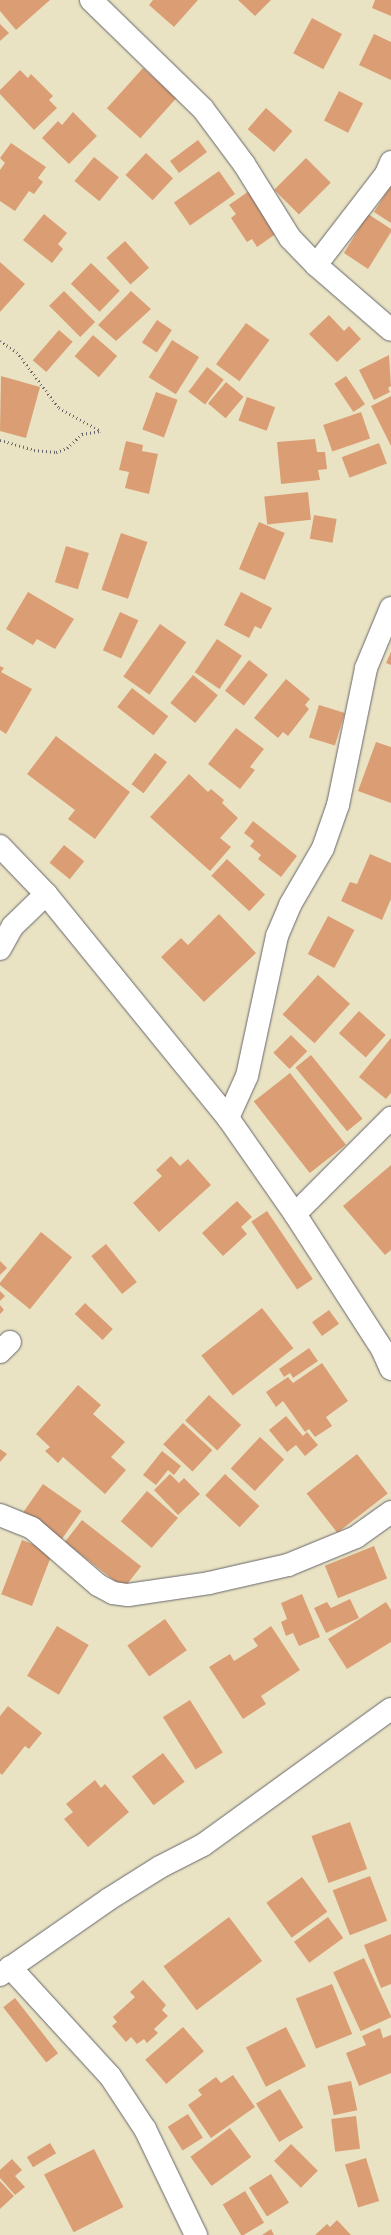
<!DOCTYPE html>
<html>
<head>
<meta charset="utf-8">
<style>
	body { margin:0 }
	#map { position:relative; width:391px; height:2235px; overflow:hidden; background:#e9e3c4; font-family:"Architects Daughter",sans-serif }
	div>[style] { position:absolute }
	.building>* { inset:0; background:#db9e74; transform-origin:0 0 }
	.path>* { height:2.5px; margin-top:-1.25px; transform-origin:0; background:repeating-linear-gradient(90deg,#68666b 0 1px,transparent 0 4px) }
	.roads { filter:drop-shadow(0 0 1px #68666b) drop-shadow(0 0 1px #68666b) }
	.street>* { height:22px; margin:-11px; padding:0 11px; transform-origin:11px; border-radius:11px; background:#fff }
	span { translate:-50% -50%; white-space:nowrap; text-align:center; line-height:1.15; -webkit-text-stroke:3.5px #fff; paint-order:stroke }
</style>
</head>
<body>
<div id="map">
	<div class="building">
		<i style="clip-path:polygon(0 0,50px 0,16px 30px,0 11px)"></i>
		<i style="clip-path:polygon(153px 0,198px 0,174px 27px,149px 5px)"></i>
		<i style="clip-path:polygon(238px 0,271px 0,255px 16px)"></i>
		<i style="clip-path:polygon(375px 0,391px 0,391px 16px,372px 8px)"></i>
		<i style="left:312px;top:18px;width:34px;height:40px;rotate:28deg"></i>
		<i style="clip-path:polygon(0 24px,9px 33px,0 41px)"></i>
		<i style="clip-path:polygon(374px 34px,391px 42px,391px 80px,359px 65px)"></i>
		<i style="left:143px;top:68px;width:45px;height:54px;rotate:42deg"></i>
		<i style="clip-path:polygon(20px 70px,28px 78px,31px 74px,53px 96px,49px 100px,57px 108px,34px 130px,0 94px,0 90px)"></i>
		<i style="left:339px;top:91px;width:27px;height:33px;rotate:27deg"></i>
		<i style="left:266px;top:108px;width:35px;height:28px;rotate:41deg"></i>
		<i style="clip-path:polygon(73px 112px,97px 136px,69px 164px,42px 138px,58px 121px,62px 125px)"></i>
		<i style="left:198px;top:140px;width:15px;height:35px;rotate:53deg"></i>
		<i style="clip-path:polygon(11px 143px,46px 167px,38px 178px,43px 182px,34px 194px,29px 191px,15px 211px,0 201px,0 170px,5px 163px,0 158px)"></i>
		<i style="left:146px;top:153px;width:37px;height:30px;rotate:43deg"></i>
		<i style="left:94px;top:157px;width:32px;height:31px;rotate:39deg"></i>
		<i style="left:306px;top:158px;width:35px;height:45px;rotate:45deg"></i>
		<i style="left:219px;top:171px;width:28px;height:55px;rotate:55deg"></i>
		<i style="clip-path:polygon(391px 185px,391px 223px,374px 212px)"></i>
		<i style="clip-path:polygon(249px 191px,277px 233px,257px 247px,252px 239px,247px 242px,231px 218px,236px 214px,229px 205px)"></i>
		<i style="clip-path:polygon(44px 214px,67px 233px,58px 244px,63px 249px,52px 263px,23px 240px)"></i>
		<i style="clip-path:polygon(368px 214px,391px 229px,391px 232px,368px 269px,344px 253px)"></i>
		<i style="left:125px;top:241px;width:36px;height:25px;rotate:48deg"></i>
		<i style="clip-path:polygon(0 262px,25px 284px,0 312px)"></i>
		<i style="left:91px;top:263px;width:40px;height:29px;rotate:44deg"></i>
		<i style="left:64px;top:291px;width:44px;height:21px;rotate:45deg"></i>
		<i style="clip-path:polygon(131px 291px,151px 309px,116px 341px,98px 325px)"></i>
		<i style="clip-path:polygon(329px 315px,344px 331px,349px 326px,361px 339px,337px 362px,309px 334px)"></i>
		<i style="left:157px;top:320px;width:18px;height:27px;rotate:34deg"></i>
		<i style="left:246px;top:323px;width:29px;height:51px;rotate:36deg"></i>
		<i style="left:59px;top:330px;width:18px;height:40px;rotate:41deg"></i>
		<i style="left:93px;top:335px;width:32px;height:28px;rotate:41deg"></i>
		<i style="left:172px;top:340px;width:32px;height:44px;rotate:32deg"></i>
		<i style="clip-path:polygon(389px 355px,391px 386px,388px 388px,390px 392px,374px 400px,359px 370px)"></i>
		<i style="left:207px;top:367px;width:21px;height:31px;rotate:37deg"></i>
		<i style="clip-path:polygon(1px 376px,40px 387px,26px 438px,0 431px)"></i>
		<i style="left:346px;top:376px;width:34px;height:14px;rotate:56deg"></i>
		<i style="left:226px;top:382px;width:23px;height:28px;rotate:40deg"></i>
		<i style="left:156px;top:392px;width:23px;height:40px;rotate:20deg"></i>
		<i style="clip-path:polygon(391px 396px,391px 446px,371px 406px)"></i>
		<i style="left:247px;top:397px;width:30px;height:25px;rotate:20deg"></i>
		<i style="left:361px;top:412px;width:28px;height:40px;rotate:71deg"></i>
		<i style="clip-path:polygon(315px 439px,317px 452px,325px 452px,327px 469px,318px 470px,320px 480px,281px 484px,277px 442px)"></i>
		<i style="clip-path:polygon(126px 441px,143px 445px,142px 451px,158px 454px,149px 494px,125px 488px,129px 472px,119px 470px)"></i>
		<i style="left:379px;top:443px;width:22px;height:40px;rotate:69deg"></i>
		<i style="left:308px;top:492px;width:28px;height:44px;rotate:84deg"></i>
		<i style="left:314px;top:515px;width:23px;height:24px;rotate:10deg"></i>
		<i style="left:259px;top:522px;width:28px;height:51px;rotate:23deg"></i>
		<i style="left:121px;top:533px;width:28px;height:60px;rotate:19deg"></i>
		<i style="left:66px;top:546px;width:24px;height:38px;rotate:17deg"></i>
		<i style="clip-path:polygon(28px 592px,74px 619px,55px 649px,37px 639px,33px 645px,6px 629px)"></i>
		<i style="clip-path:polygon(241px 592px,272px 608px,261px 629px,255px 626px,249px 638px,224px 625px)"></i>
		<i style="left:120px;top:612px;width:20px;height:42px;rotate:24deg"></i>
		<i style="left:160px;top:624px;width:32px;height:64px;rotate:35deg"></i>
		<i style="left:217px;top:639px;width:30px;height:40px;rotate:34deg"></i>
		<i style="clip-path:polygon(391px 652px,391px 665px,386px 663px)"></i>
		<i style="left:249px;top:660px;width:24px;height:39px;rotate:38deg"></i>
		<i style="clip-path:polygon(0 666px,4px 668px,1px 672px,32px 689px,6px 734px,0 730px)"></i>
		<i style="left:193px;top:675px;width:32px;height:36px;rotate:39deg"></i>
		<i style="clip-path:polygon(286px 679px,310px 699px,305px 705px,309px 709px,288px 736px,283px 732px,278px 738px,254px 718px)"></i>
		<i style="left:132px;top:688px;width:46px;height:24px;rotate:38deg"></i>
		<i style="left:319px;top:705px;width:27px;height:34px;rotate:17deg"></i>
		<i style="clip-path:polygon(236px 728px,264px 749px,250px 767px,255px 770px,240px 789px,208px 764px)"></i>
		<i style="clip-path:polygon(56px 736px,130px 792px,95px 839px,68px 819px,75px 810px,27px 774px)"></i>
		<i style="clip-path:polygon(376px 742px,391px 747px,391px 803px,358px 791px)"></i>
		<i style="left:155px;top:753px;width:15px;height:39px;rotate:37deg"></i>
		<i style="clip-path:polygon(189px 774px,208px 792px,211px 789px,224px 800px,222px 803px,238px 818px,220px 838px,231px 847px,210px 871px,150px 817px)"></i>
		<i style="clip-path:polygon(253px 821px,297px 856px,281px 877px,258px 859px,261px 855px,250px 846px,254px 841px,244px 833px)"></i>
		<i style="left:64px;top:845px;width:26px;height:23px;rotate:39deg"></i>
		<i style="clip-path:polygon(370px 854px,391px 863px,391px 899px,382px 920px,341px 901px,350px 882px,357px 884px)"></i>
		<i style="left:227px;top:859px;width:52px;height:23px;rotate:43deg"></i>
		<i style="clip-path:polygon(219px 914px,256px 953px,204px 1002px,161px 957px,181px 938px,188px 945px)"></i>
		<i style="left:328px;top:916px;width:30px;height:43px;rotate:28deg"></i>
		<i style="left:318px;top:975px;width:43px;height:53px;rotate:42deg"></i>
		<i style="left:359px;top:1011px;width:36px;height:30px;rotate:42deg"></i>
		<i style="left:291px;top:1035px;width:23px;height:25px;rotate:45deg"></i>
		<i style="clip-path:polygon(391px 1038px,391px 1093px,386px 1099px,359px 1077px)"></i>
		<i style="left:311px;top:1055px;width:82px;height:20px;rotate:51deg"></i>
		<i style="left:290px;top:1073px;width:91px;height:46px;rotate:52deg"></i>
		<i style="clip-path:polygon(171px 1156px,180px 1166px,188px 1159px,211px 1185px,159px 1232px,133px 1203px,162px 1176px,156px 1170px)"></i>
		<i style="clip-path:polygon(391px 1165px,391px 1250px,385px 1255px,343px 1206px)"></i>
		<i style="clip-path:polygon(237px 1201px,252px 1217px,241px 1227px,247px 1234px,223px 1256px,202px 1233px)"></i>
		<i style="left:267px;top:1211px;width:82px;height:19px;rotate:56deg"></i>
		<i style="left:41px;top:1232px;width:40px;height:67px;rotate:39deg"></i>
		<i style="left:106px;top:1244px;width:49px;height:19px;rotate:51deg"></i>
		<i style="clip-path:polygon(0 1261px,7px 1268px,0 1275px)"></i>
		<i style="clip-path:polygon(0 1291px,5px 1296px,0 1301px)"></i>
		<i style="left:85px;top:1303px;width:38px;height:15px;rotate:43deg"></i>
		<i style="clip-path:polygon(0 1305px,4px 1310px,0 1314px)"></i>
		<i style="left:262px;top:1308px;width:51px;height:77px;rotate:52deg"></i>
		<i style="left:329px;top:1310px;width:17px;height:21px;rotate:54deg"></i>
		<i style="clip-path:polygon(309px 1348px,318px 1361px,293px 1378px,290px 1373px,284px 1377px,279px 1369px)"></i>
		<i style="clip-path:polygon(322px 1363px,348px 1401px,326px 1417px,332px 1426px,315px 1437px,309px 1429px,305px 1432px,283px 1401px,276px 1407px,266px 1392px,288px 1377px,293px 1383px)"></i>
		<i style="clip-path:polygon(78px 1385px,101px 1405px,93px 1414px,125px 1442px,111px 1457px,126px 1470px,105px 1494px,63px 1457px,58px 1463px,45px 1451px,50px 1447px,36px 1434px)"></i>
		<i style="left:209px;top:1395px;width:44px;height:35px;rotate:43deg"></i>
		<i style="clip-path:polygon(286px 1416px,303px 1436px,307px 1432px,318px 1445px,305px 1456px,296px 1445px,287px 1452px,269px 1430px)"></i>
		<i style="left:183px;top:1423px;width:40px;height:29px;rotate:43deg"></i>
		<i style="left:260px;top:1437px;width:33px;height:43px;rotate:43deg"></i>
		<i style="clip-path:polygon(0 1449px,7px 1454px,0 1462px)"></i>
		<i style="clip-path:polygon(162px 1451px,181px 1466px,174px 1475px,168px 1470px,156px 1485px,143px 1475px)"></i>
		<i style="left:357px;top:1454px;width:50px;height:64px;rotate:52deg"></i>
		<i style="clip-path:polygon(170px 1474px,179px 1483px,184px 1478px,200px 1494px,178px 1515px,154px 1490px)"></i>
		<i style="left:225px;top:1474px;width:47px;height:29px;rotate:43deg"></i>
		<i style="left:43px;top:1484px;width:47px;height:35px;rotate:35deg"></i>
		<i style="left:147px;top:1491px;width:41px;height:40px;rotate:41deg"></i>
		<i style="left:82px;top:1520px;width:75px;height:28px;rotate:38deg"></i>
		<i style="left:22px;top:1540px;width:33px;height:58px;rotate:21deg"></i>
		<i style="left:374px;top:1546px;width:35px;height:53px;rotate:68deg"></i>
		<i style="clip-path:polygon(302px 1594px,320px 1637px,299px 1646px,293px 1633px,286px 1636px,281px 1622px,287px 1619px,281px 1603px)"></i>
		<i style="clip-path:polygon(350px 1599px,359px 1618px,326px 1633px,314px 1608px,327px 1602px,331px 1608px)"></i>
		<i style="clip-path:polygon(386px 1602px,391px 1610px,391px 1642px,347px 1669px,328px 1639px)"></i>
		<i style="left:165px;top:1619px;width:38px;height:46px;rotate:55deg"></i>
		<i style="left:57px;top:1626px;width:37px;height:58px;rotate:31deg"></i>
		<i style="clip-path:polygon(271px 1626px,300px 1670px,261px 1696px,266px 1704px,243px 1719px,209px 1667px,230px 1654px,234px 1661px,258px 1646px,253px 1639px)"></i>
		<i style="left:190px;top:1700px;width:62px;height:32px;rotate:58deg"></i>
		<i style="clip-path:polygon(8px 1706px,42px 1733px,29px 1749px,25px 1746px,2px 1775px,0 1773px,0 1716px)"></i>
		<i style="left:163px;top:1753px;width:36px;height:39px;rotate:53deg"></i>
		<i style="clip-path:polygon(95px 1780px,101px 1788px,105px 1784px,129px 1812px,88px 1847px,64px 1819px,73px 1812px,66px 1804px)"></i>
		<i style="left:350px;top:1822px;width:50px;height:41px;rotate:70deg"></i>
		<i style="left:370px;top:1876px;width:48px;height:40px;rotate:69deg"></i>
		<i style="left:302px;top:1877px;width:43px;height:44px;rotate:54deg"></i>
		<i style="left:229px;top:1917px;width:55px;height:82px;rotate:53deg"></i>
		<i style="left:328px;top:1917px;width:26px;height:42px;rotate:54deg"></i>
		<i style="clip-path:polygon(391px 1934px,391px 1984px,381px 1988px,364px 1945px)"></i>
		<i style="left:364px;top:1958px;width:65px;height:34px;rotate:65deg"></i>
		<i style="clip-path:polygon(143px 1980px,166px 2005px,162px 2010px,168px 2016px,154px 2029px,158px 2033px,147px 2043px,144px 2039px,137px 2044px,131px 2037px,126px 2042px,112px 2026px,117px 2022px,113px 2017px,135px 1997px,130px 1992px)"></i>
		<i style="left:332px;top:1984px;width:54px;height:39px;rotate:68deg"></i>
		<i style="left:15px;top:1998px;width:70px;height:15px;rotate:52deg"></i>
		<i style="left:183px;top:2027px;width:32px;height:50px;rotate:49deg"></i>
		<i style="left:286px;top:2027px;width:44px;height:45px;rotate:63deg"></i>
		<i style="clip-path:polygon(380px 2028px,383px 2038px,391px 2035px,391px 2073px,359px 2086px,346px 2053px,366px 2045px,362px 2036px)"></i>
		<i style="clip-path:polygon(233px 2075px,255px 2107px,211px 2138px,188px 2105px,202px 2095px,198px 2090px,216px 2077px,221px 2083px)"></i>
		<i style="left:351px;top:2081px;width:30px;height:24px;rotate:78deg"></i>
		<i style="left:280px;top:2089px;width:45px;height:28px;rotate:59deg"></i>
		<i style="left:188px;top:2114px;width:28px;height:24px;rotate:58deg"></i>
		<i style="left:356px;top:2116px;width:33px;height:25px;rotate:83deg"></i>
		<i style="left:230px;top:2128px;width:36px;height:49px;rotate:54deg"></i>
		<i style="left:50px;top:2143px;width:12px;height:27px;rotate:59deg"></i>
		<i style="left:291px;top:2144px;width:38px;height:24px;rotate:45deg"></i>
		<i style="left:94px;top:2149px;width:65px;height:56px;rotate:63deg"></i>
		<i style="left:366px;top:2158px;width:45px;height:22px;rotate:73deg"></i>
		<i style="clip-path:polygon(12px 2159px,22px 2170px,15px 2176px,25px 2187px,15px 2195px,0 2178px,0 2170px)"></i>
		<i style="left:271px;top:2174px;width:34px;height:26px;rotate:58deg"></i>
		<i style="clip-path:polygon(0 2181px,14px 2196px,0 2209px)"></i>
		<i style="left:245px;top:2191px;width:37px;height:26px;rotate:59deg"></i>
		<i style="clip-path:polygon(337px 2220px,351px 2235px,315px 2235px,327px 2224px,330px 2227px)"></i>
		<i style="clip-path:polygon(271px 2229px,274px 2235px,262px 2235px)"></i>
	</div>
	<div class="path">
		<i style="left:0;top:341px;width:20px;rotate:33deg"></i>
		<i style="left:17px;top:352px;width:70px;rotate:53.1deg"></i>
		<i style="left:59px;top:408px;width:48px;rotate:28.7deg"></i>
		<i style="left:0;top:440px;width:35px;rotate:16deg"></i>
		<i style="left:34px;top:450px;width:22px;rotate:5deg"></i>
		<i style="left:56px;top:452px;width:12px;rotate:-20deg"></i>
		<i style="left:67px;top:448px;width:21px;rotate:-43deg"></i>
		<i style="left:82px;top:434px;width:19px;rotate:-9deg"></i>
	</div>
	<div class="roads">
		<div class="street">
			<i style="left:91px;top:0;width:156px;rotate:44.2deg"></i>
			<i style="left:203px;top:109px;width:69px;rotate:53.3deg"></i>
			<i style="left:244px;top:164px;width:87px;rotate:58.1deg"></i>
			<i style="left:290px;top:238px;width:37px;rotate:46deg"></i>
			<i style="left:316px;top:265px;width:99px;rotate:40.9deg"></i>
			<i style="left:316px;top:265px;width:115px;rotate:-52.4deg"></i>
			<i style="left:386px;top:174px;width:13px;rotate:-67deg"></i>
			<i style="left:0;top:846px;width:66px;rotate:46.2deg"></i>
			<i style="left:46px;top:894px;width:289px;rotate:50.9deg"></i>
			<i style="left:228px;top:1118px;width:117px;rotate:55.1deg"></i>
			<i style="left:295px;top:1214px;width:161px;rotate:57.2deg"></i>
			<i style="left:382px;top:1349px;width:22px;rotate:66deg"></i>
			<i style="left:0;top:949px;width:26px;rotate:-61deg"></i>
			<i style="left:13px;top:926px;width:46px;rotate:-44.1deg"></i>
			<i style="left:228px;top:1118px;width:46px;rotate:-65.7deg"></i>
			<i style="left:247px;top:1076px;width:143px;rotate:-77.9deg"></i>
			<i style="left:277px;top:936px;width:34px;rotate:-67deg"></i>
			<i style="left:290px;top:905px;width:66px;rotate:-59.9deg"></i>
			<i style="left:323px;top:848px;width:46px;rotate:-70.8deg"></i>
			<i style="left:338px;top:805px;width:140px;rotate:-78.4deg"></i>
			<i style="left:366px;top:668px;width:65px;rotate:-67.4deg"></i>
			<i style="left:295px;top:1214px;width:136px;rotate:-45deg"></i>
			<i style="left:0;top:1352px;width:14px;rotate:-45deg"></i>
			<i style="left:0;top:1515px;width:35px;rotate:22deg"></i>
			<i style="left:32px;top:1528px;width:87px;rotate:40.8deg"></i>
			<i style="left:98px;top:1585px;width:17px;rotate:28deg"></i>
			<i style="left:113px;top:1593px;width:15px;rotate:8deg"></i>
			<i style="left:128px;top:1595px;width:82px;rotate:-8.4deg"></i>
			<i style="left:209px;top:1583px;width:81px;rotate:-12.8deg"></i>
			<i style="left:288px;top:1565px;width:74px;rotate:-22.4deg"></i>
			<i style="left:356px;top:1537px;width:43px;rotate:-35.5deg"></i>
			<i style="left:10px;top:1967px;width:148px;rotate:47.5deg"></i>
			<i style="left:110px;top:2076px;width:64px;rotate:56.6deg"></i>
			<i style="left:145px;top:2129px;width:118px;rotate:64.3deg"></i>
			<i style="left:0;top:1975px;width:133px;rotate:-34.9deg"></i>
			<i style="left:109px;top:1899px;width:60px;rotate:-32.1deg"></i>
			<i style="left:160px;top:1867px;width:48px;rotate:-27.1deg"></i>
			<i style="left:203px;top:1845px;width:232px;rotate:-35.9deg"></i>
		</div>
	</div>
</div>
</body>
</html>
